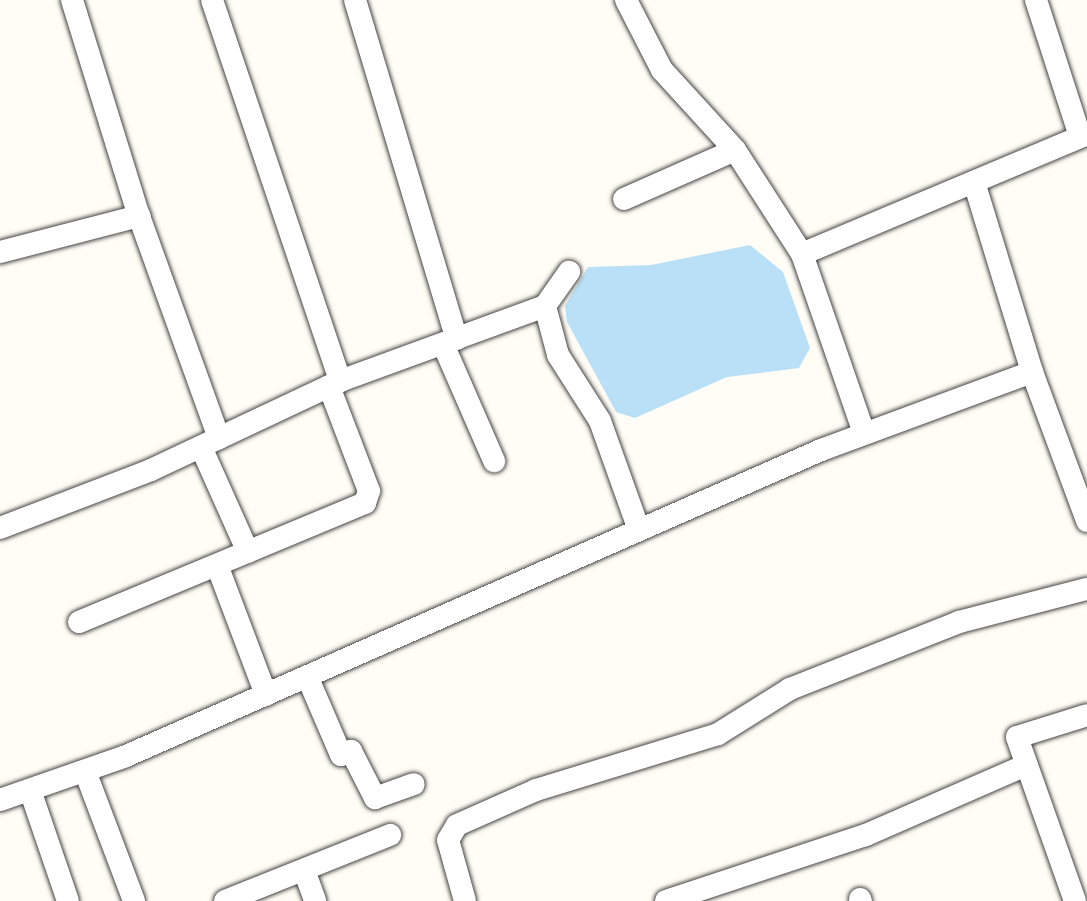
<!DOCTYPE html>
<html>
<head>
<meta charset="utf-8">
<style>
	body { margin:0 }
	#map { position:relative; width:1087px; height:901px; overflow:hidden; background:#fffdf5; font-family:"PT Serif",serif }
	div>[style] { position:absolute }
	.water>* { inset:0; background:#b9e0f7 }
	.roads { filter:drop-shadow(0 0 2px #444) drop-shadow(0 0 2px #444) }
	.minor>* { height:22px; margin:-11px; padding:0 11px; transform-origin:11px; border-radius:11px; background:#fff }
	span { translate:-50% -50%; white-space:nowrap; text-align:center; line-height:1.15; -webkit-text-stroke:8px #fff; paint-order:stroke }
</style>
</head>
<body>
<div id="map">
	<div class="water">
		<i style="clip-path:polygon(750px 245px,783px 272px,810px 348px,799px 368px,727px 377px,635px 418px,616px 412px,567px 322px,565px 306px,588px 267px,651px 265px)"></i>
	</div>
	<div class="roads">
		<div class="minor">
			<i style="left:72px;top:0;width:226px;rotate:72.8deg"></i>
			<i style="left:212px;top:0;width:402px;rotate:71.4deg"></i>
			<i style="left:355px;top:0;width:354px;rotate:73.3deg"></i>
			<i style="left:626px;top:0;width:79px;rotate:62.8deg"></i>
			<i style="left:662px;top:70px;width:108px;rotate:47.6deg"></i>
			<i style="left:735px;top:150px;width:124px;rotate:57.2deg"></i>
			<i style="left:1036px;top:0;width:143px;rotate:72.1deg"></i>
			<i style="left:974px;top:182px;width:199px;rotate:73deg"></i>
			<i style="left:624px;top:199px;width:121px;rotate:-23.8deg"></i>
			<i style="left:0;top:252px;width:144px;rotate:-14.5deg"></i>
			<i style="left:139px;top:216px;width:236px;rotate:70.2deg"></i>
			<i style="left:545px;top:306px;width:51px;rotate:75.1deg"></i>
			<i style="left:558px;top:355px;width:78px;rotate:57.5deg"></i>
			<i style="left:600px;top:421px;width:116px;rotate:70.3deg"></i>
			<i style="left:443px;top:344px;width:128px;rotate:66.4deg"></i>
			<i style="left:864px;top:433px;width:189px;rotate:-109.1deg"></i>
			<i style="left:802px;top:254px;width:309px;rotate:-22.8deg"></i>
			<i style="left:201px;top:447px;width:115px;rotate:65.9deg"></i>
			<i style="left:0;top:528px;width:162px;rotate:-21deg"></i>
			<i style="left:151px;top:470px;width:209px;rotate:-25.2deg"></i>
			<i style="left:340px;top:381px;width:218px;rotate:-20.1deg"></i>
			<i style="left:545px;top:306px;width:42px;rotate:-54.8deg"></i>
			<i style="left:217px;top:565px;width:139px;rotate:69.3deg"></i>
			<i style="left:79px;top:622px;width:310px;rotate:-22.6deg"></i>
			<i style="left:365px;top:503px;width:13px;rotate:-72deg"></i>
			<i style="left:369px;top:491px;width:112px;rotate:-110.9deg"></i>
			<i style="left:307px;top:676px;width:86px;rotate:66.7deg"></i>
			<i style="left:341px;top:755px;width:11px;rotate:-22deg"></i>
			<i style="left:351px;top:751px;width:53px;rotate:62.9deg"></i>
			<i style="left:375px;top:798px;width:41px;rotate:-19.7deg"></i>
			<i style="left:85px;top:771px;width:139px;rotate:69.3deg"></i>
			<i style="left:30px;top:790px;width:117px;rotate:71.1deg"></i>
			<i style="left:0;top:800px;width:133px;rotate:-19.2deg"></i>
			<i style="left:126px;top:756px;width:759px;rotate:-23.76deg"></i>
			<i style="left:821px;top:450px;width:225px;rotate:-20.3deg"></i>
			<i style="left:1032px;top:372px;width:159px;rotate:69.7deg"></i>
			<i style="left:304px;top:870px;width:33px;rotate:70deg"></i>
			<i style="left:860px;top:899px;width:2px;rotate:63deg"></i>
			<i style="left:225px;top:901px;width:178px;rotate:-21.8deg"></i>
			<i style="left:465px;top:901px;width:63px;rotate:-105.6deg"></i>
			<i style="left:448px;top:840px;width:17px;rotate:-59deg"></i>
			<i style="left:457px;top:825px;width:86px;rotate:-23.9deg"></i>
			<i style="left:536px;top:790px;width:190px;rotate:-17.1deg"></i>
			<i style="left:718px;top:734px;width:85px;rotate:-32deg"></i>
			<i style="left:790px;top:689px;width:182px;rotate:-21.6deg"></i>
			<i style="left:959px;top:622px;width:132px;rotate:-14.5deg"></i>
			<i style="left:666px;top:901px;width:211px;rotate:-18.3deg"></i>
			<i style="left:866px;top:835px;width:175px;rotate:-23.6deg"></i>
			<i style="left:1075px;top:901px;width:174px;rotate:-109.5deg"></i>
			<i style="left:1017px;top:737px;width:73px;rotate:-17.4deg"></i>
		</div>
	</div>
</div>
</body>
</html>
